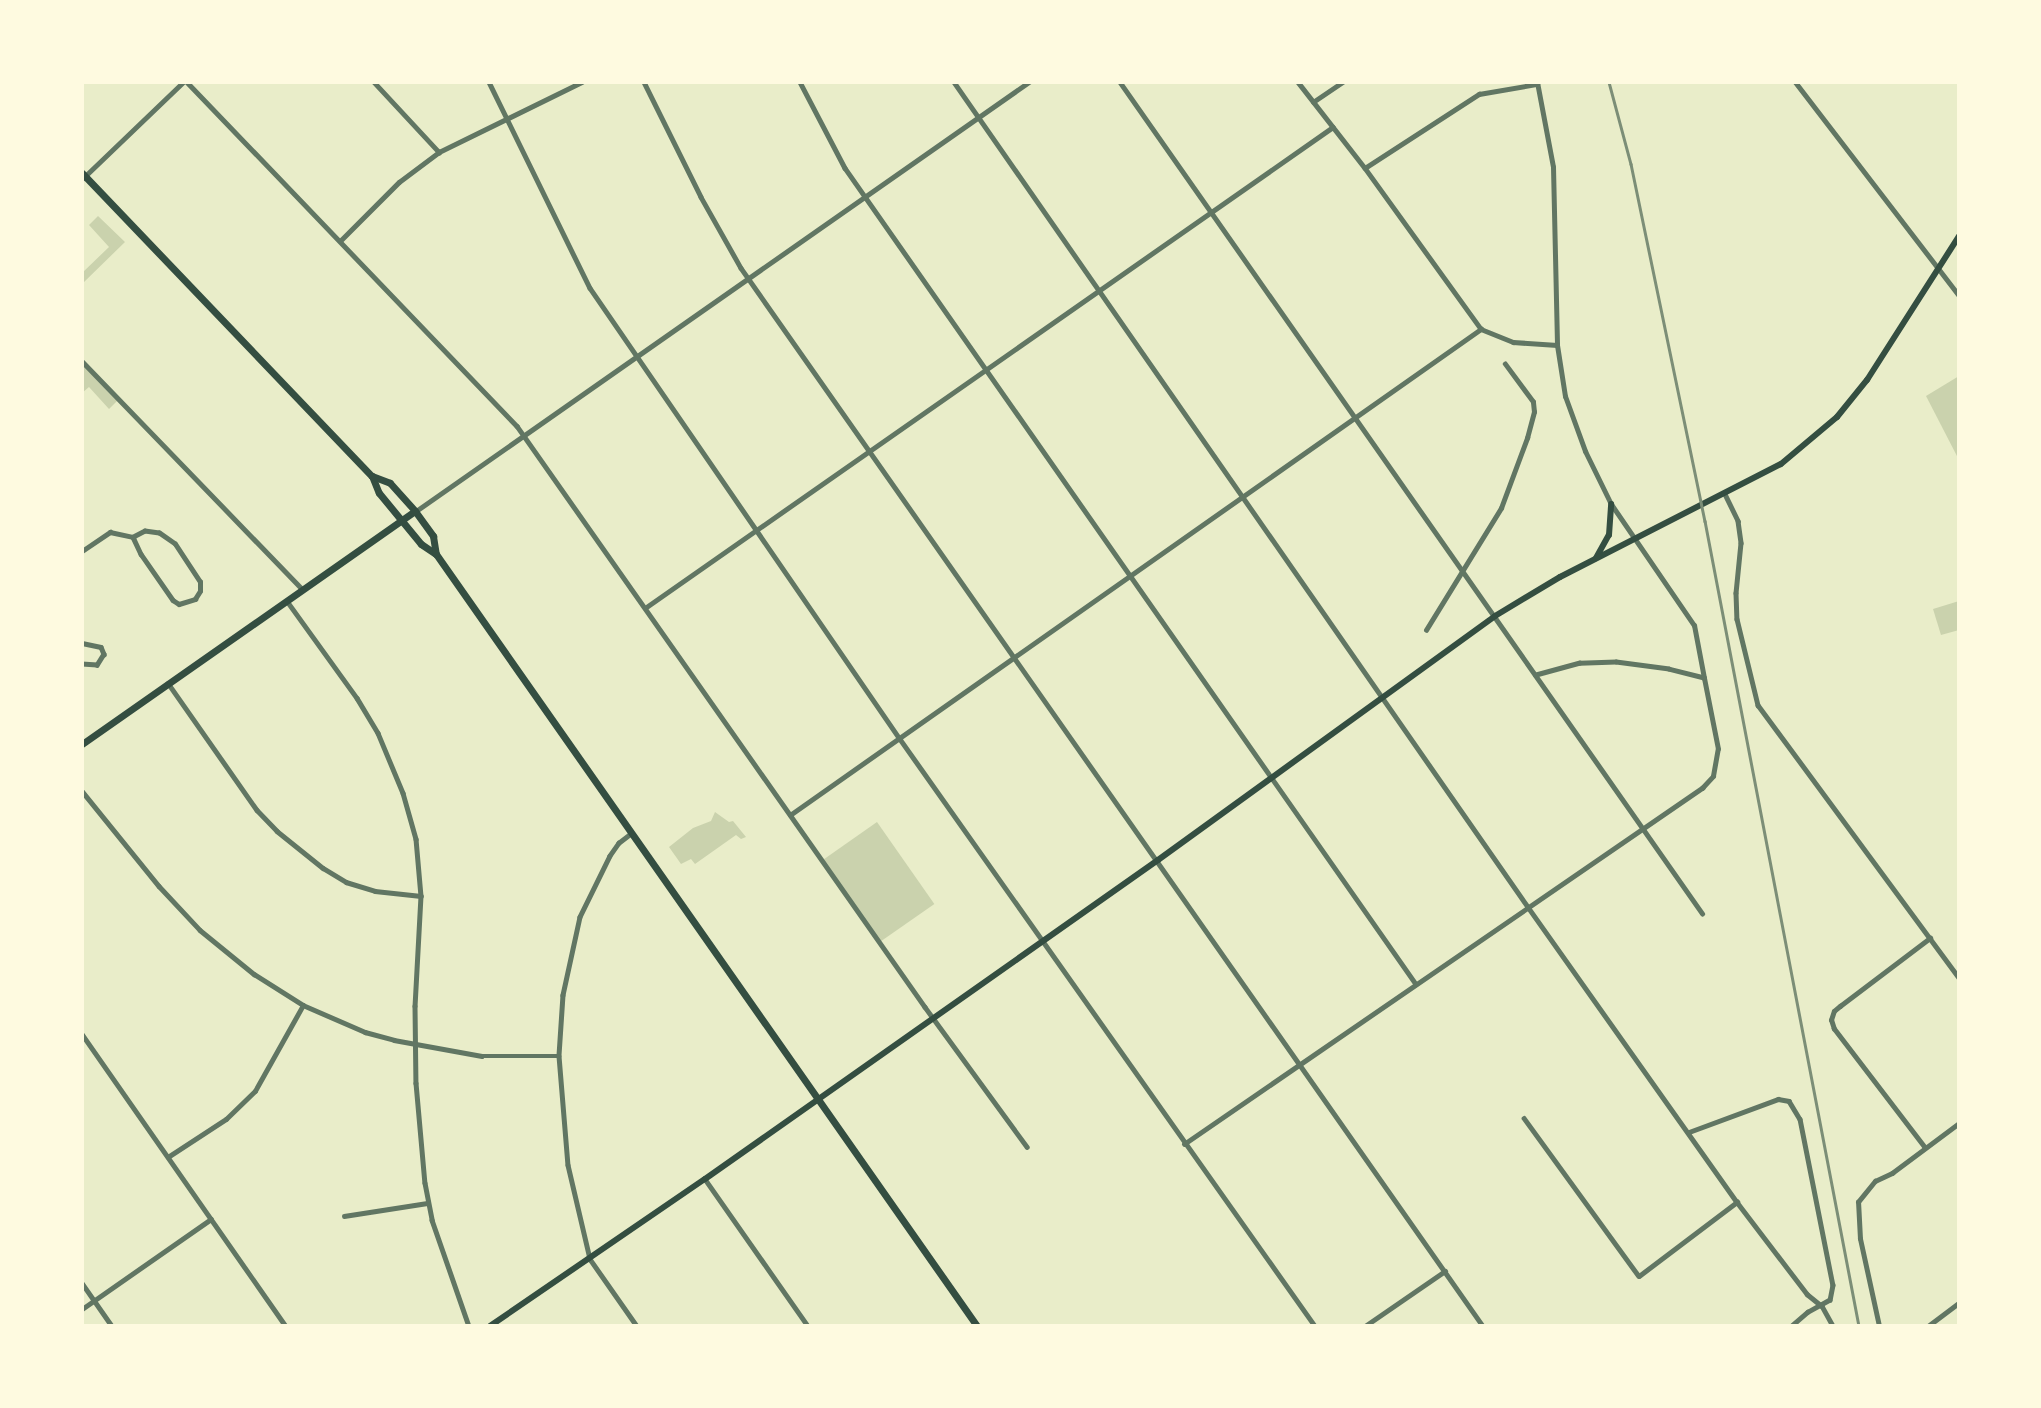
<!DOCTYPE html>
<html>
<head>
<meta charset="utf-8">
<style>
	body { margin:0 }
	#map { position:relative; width:2041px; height:1408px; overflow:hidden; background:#e9edc9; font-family:Manrope,sans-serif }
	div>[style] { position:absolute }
	.green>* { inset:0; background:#cad2ad; transform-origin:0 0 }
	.minor>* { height:4.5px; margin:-2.25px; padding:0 2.25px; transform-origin:2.25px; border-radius:2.25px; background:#617663 }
	.tertiary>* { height:5px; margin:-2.5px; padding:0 2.5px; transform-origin:2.5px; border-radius:2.5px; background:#617663 }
	.secondary>* { height:6px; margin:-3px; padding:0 3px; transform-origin:3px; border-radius:3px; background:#344e41 }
	.primary>* { height:7px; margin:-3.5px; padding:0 3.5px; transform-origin:3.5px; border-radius:3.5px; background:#344e41 }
	.rail>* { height:2.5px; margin:-1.25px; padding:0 1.25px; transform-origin:1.25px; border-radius:1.25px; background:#7c8e77 }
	span { translate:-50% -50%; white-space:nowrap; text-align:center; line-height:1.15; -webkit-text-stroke:5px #fefae0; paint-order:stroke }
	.frame { position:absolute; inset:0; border:84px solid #fefae0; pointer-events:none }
</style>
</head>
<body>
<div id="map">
	<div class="green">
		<i style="clip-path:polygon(98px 216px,125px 242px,82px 284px,82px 273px,109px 247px,89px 225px)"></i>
		<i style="clip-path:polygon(82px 361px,119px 399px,109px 409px,89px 387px,82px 393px)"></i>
		<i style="clip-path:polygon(1959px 376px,1959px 460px,1926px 396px)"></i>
		<i style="clip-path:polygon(1959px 601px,1959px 630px,1941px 635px,1933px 609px)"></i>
		<i style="clip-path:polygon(715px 812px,729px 822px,733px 821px,746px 837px,741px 839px,736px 835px,695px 864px,691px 859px,681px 864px,669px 847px,693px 828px,711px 821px)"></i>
		<i style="left:877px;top:822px;width:100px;height:67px;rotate:55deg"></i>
	</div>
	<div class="minor">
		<i style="left:187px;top:82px;width:477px;rotate:46.2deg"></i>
		<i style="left:517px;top:426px;width:710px;rotate:54.92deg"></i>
		<i style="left:925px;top:1007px;width:173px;rotate:53.9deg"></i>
		<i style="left:374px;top:82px;width:96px;rotate:47.1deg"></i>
		<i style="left:489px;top:82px;width:229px;rotate:63.9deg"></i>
		<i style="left:590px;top:288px;width:547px;rotate:55.5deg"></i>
		<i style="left:900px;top:739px;width:719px;rotate:54.74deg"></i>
		<i style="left:644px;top:82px;width:128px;rotate:63.6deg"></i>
		<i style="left:701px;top:197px;width:81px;rotate:60.6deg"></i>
		<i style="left:741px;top:268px;width:1292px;rotate:54.96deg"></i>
		<i style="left:800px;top:82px;width:97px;rotate:62.4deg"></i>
		<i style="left:845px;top:168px;width:996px;rotate:55.02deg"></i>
		<i style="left:954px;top:82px;width:1005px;rotate:55.17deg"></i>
		<i style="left:1528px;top:907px;width:362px;rotate:54.7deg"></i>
		<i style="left:1737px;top:1202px;width:116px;rotate:52.7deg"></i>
		<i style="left:1807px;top:1294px;width:19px;rotate:39deg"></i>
		<i style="left:1822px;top:1306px;width:23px;rotate:61deg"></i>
		<i style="left:1120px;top:82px;width:1015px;rotate:54.99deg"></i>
		<i style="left:1298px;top:82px;width:109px;rotate:52.1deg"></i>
		<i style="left:1365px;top:168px;width:198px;rotate:54.2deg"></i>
		<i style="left:1481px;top:329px;width:35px;rotate:22deg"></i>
		<i style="left:1513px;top:342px;width:44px;rotate:3.9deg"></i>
		<i style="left:1313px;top:102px;width:36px;rotate:-34deg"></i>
		<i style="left:1365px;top:168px;width:136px;rotate:-33deg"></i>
		<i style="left:1479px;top:94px;width:59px;rotate:-9.8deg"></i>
		<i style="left:82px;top:179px;width:140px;rotate:-43.8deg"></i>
		<i style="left:340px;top:241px;width:83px;rotate:-45deg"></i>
		<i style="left:399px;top:182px;width:50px;rotate:-36.9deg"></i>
		<i style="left:439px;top:152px;width:159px;rotate:-26.1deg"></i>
		<i style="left:82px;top:361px;width:317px;rotate:46deg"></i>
		<i style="left:1725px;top:494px;width:30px;rotate:64deg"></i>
		<i style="left:1738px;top:521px;width:22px;rotate:82deg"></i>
		<i style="left:1741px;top:543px;width:50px;rotate:95.7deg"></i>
		<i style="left:1736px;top:593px;width:26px;rotate:88deg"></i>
		<i style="left:1737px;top:619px;width:89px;rotate:76.3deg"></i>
		<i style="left:1758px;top:705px;width:339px;rotate:53.6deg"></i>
		<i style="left:416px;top:511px;width:748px;rotate:-34.99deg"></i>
		<i style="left:82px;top:551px;width:34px;rotate:-34deg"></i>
		<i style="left:110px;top:532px;width:24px;rotate:12deg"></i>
		<i style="left:133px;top:537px;width:19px;rotate:65deg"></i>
		<i style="left:141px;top:554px;width:56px;rotate:55.2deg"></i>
		<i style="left:173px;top:600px;width:7px;rotate:34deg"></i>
		<i style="left:179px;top:604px;width:17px;rotate:-17deg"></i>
		<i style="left:195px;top:599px;width:9px;rotate:-58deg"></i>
		<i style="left:200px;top:591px;width:9px;rotate:-90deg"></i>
		<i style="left:200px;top:582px;width:45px;rotate:-123.3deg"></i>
		<i style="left:175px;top:544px;width:19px;rotate:-145deg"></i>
		<i style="left:159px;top:533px;width:14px;rotate:-172deg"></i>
		<i style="left:145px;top:531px;width:13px;rotate:153deg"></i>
		<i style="left:287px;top:601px;width:120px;rotate:54.2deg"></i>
		<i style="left:357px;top:698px;width:41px;rotate:59deg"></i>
		<i style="left:378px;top:733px;width:65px;rotate:67.4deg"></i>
		<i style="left:403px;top:793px;width:48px;rotate:74.2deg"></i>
		<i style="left:416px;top:839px;width:57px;rotate:85deg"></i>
		<i style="left:421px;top:896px;width:110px;rotate:93.1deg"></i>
		<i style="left:415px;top:1006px;width:77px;rotate:89.3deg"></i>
		<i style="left:416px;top:1083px;width:100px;rotate:84.9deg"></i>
		<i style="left:425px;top:1183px;width:38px;rotate:79deg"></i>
		<i style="left:432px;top:1220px;width:112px;rotate:70.8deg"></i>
		<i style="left:645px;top:608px;width:839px;rotate:-34.96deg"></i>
		<i style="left:1426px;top:630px;width:143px;rotate:-58.4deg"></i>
		<i style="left:1501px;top:508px;width:75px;rotate:-69.6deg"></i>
		<i style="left:1527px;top:438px;width:27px;rotate:-75deg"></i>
		<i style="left:1534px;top:412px;width:10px;rotate:-96deg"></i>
		<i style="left:1533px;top:402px;width:47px;rotate:-126.4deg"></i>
		<i style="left:82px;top:643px;width:19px;rotate:12deg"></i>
		<i style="left:101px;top:647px;width:8px;rotate:67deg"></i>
		<i style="left:104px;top:654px;width:13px;rotate:122deg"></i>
		<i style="left:97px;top:665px;width:15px;rotate:-176deg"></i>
		<i style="left:168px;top:683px;width:155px;rotate:55deg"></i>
		<i style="left:257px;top:810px;width:29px;rotate:46deg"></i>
		<i style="left:277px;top:831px;width:59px;rotate:38.8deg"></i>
		<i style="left:323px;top:868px;width:27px;rotate:31deg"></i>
		<i style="left:346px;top:882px;width:30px;rotate:17deg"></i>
		<i style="left:375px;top:891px;width:46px;rotate:6.2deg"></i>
		<i style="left:82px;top:791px;width:122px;rotate:51deg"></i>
		<i style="left:159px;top:886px;width:60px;rotate:47deg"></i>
		<i style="left:200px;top:930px;width:70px;rotate:39.2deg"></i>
		<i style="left:254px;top:974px;width:58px;rotate:32.3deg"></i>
		<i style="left:303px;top:1005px;width:68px;rotate:23.5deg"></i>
		<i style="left:365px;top:1032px;width:30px;rotate:15deg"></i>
		<i style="left:394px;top:1040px;width:89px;rotate:10.3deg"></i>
		<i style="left:482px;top:1056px;width:77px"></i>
		<i style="left:790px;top:815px;width:845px;rotate:-35.12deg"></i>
		<i style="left:631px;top:834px;width:15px;rotate:143deg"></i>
		<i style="left:619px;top:843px;width:16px;rotate:125deg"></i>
		<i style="left:610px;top:856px;width:68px;rotate:116.2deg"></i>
		<i style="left:580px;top:917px;width:80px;rotate:102.3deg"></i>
		<i style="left:563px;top:995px;width:61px;rotate:93.8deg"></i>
		<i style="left:559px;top:1056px;width:109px;rotate:85.3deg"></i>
		<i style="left:568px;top:1165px;width:97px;rotate:76.8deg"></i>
		<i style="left:590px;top:1259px;width:82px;rotate:55deg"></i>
		<i style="left:82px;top:1034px;width:356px;rotate:55.1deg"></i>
		<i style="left:1524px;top:1118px;width:195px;rotate:54deg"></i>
		<i style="left:1639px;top:1276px;width:123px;rotate:-37.1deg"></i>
		<i style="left:1689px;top:1132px;width:95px;rotate:-20.3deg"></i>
		<i style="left:1778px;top:1099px;width:11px;rotate:10deg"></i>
		<i style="left:1789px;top:1101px;width:21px;rotate:59deg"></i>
		<i style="left:1800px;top:1119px;width:169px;rotate:78.8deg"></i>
		<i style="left:1833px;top:1285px;width:15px;rotate:101deg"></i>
		<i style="left:1830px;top:1300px;width:25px;rotate:151deg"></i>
		<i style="left:1808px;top:1312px;width:21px;rotate:139deg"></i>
		<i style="left:1184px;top:1144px;width:629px;rotate:-34.5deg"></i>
		<i style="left:1702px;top:788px;width:16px;rotate:-47deg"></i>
		<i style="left:1713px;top:776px;width:27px;rotate:-80deg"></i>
		<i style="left:1718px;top:749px;width:72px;rotate:-101.2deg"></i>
		<i style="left:1704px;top:678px;width:36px;rotate:-166deg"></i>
		<i style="left:1669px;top:669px;width:53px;rotate:-172.5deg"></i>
		<i style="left:1616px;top:662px;width:36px;rotate:178deg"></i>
		<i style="left:1580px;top:663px;width:46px;rotate:164.7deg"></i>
		<i style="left:1925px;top:1148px;width:150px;rotate:-127.4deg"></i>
		<i style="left:1834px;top:1029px;width:9px;rotate:-108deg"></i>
		<i style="left:1831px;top:1020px;width:9px;rotate:-72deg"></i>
		<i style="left:1834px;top:1011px;width:8px;rotate:-40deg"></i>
		<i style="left:1840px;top:1006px;width:113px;rotate:-37.1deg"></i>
		<i style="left:168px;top:1157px;width:69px;rotate:-33.2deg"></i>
		<i style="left:226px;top:1119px;width:40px;rotate:-44deg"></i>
		<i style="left:255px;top:1091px;width:98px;rotate:-60.8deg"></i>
		<i style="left:705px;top:1179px;width:179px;rotate:55deg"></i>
		<i style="left:344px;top:1216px;width:84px;rotate:-8.9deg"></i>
		<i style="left:82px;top:1283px;width:52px;rotate:55.1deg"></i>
		<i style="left:82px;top:1309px;width:157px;rotate:-34.9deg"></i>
		<i style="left:1365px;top:1326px;width:97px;rotate:-34.5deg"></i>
		<i style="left:1879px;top:1326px;width:89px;rotate:-102.3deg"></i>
		<i style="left:1860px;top:1239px;width:37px;rotate:-93deg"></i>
		<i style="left:1858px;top:1202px;width:27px;rotate:-51deg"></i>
		<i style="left:1875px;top:1181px;width:19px;rotate:-25deg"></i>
		<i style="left:1892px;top:1173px;width:84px;rotate:-36.7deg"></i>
		<i style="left:1928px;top:1326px;width:39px;rotate:-37deg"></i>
	</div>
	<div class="tertiary">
		<i style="left:1537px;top:82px;width:86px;rotate:79.3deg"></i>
		<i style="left:1553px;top:167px;width:178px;rotate:88.7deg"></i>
		<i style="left:1557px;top:345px;width:52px;rotate:81.1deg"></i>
		<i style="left:1565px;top:396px;width:59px;rotate:70deg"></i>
		<i style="left:1585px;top:451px;width:59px;rotate:63.9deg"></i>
		<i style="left:1611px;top:504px;width:147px;rotate:55.6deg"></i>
		<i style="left:1694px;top:625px;width:54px;rotate:79.3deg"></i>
		<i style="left:1795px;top:82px;width:270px;rotate:52.5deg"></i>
	</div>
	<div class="secondary">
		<i style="left:1596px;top:558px;width:26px;rotate:-61deg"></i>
		<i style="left:1609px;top:535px;width:31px;rotate:-86deg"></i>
		<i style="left:490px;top:1326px;width:260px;rotate:-34.4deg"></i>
		<i style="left:705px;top:1179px;width:554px;rotate:-35.15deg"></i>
		<i style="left:1158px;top:860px;width:416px;rotate:-35.9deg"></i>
		<i style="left:1495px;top:616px;width:76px;rotate:-31deg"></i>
		<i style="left:1560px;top:577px;width:248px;rotate:-27.1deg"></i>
		<i style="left:1781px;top:464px;width:73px;rotate:-40deg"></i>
		<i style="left:1837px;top:417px;width:48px;rotate:-51deg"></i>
		<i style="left:1867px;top:380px;width:171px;rotate:-57.4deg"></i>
	</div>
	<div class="primary">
		<i style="left:82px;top:173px;width:419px;rotate:46.3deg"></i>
		<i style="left:372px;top:476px;width:18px;rotate:68deg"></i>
		<i style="left:379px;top:493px;width:66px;rotate:50.5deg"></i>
		<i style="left:421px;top:544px;width:18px;rotate:34deg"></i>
		<i style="left:436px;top:554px;width:943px;rotate:54.98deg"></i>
		<i style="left:372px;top:476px;width:19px;rotate:21deg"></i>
		<i style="left:390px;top:483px;width:38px;rotate:48deg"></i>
		<i style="left:415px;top:511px;width:31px;rotate:54deg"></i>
		<i style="left:433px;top:536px;width:18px;rotate:81deg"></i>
		<i style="left:82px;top:744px;width:406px;rotate:-35deg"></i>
	</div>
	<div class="rail">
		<i style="left:1609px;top:82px;width:85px;rotate:75deg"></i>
		<i style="left:1631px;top:164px;width:365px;rotate:78.3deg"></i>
		<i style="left:1705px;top:521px;width:820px;rotate:79.17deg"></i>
	</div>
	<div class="frame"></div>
</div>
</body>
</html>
